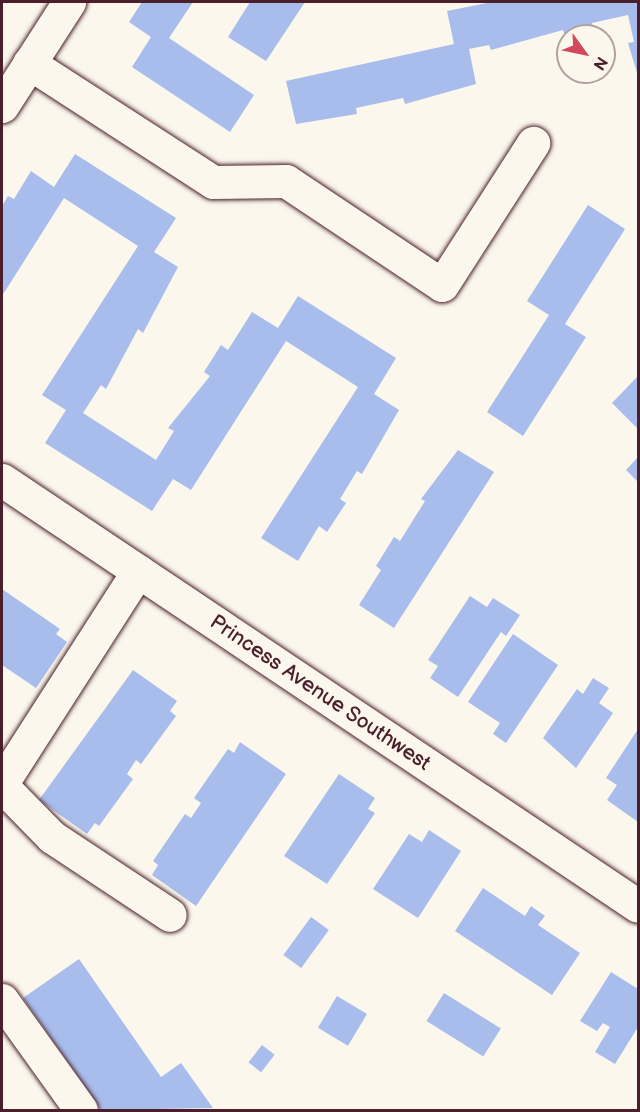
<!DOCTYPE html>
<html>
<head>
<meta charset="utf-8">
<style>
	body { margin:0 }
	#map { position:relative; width:640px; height:1112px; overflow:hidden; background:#fbf7ec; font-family:"Balsamiq Sans",sans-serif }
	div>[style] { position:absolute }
	.building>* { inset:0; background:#a8bdec; transform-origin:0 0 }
	.roads { filter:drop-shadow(0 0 2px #4a1f2b) drop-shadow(0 0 2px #4a1f2b) }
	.minor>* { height:33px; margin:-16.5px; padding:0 16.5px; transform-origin:16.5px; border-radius:16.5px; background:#fbf7ec }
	span { translate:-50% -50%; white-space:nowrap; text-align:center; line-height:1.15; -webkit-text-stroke:4.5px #fbf7ec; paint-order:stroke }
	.street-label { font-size:21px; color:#4a1f2b }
	.frame { position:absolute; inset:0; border:3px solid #4a1f2b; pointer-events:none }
	.north { position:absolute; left:556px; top:24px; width:60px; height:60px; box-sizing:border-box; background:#fbf7ec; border:2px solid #b4a19f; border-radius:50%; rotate:123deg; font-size:16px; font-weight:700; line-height:24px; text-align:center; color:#4a1f2b }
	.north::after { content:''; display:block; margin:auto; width:21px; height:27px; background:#d1495b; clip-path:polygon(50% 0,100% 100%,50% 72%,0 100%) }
</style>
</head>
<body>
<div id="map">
	<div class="building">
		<i style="clip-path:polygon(142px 2px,193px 2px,169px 38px,254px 95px,230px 132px,132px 67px,151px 37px,129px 22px)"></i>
		<i style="clip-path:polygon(250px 2px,305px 2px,266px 61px,228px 37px)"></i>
		<i style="clip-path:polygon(492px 2px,638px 2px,638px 76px,628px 43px,634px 42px,628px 15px,592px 23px,593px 31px,565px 37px,563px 30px,491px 50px,489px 45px,469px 49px,476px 84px,405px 104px,403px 98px,356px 108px,357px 114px,296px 124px,286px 81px,454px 44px,447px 11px)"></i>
		<i style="clip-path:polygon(75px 154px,176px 218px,154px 252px,178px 267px,143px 333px,138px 329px,106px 389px,101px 385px,83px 413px,156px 460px,174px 431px,168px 428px,210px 376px,204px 372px,221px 345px,228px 350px,252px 312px,278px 328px,298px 296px,396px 358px,374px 394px,399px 410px,362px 474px,357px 471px,340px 499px,346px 503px,327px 532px,319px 526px,298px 561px,261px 538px,358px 387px,286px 341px,191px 490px,173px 479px,152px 511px,45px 443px,66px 410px,42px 395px,138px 246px,64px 198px,2px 296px,2px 206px,8px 196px,14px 199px,31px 171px,54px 187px)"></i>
		<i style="clip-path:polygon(588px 205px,625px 229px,565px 324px,586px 337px,523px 436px,487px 412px,549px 315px,527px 301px)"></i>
		<i style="clip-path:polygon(638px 376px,638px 429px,612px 403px)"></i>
		<i style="clip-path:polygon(458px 450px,494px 472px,394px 628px,359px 605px,381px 570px,376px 566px,394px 537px,400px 541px,425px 501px,421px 499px)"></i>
		<i style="clip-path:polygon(638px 457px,638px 482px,626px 470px)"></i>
		<i style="clip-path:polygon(2px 589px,60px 629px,56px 634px,67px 642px,36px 688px,2px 665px)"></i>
		<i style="clip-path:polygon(470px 596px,487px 607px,493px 598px,520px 615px,506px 636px,501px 632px,458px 697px,430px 678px,438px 666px,428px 660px)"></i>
		<i style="clip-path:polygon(513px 634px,558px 665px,506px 743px,493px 734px,500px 723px,468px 702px)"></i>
		<i style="clip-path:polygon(133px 670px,177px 701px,170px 711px,176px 716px,141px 764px,136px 760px,127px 774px,133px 779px,99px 826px,95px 823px,87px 834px,39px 800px)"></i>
		<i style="clip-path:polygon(593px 678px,609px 688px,599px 703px,613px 713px,576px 768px,543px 738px,577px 689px,583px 694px)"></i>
		<i style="clip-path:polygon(638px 729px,638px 822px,607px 800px,617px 785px,606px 778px)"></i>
		<i style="clip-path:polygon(240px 742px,286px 774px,196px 906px,152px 875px,158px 865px,153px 861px,185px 814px,191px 818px,201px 803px,194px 798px,228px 749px,234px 753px)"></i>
		<i style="clip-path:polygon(339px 774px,375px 798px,368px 809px,375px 813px,327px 884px,284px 856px)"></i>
		<i style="clip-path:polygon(429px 830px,461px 851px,418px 918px,373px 889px,409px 834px,422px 842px)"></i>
		<i style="clip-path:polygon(483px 888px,525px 916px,531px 906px,545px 916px,538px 925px,580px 953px,552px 995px,455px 931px)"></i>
		<i style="left:311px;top:917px;width:22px;height:47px;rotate:36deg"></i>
		<i style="clip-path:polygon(79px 959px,161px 1077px,181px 1063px,213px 1108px,101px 1110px,23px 998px)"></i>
		<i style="clip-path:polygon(611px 972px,638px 989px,638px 1027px,615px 1064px,595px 1052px,610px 1027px,603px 1023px,597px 1031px,580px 1021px)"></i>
		<i style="left:444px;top:993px;width:67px;height:33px;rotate:32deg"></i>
		<i style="left:337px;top:996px;width:35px;height:37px;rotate:31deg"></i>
		<i style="left:262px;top:1045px;width:16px;height:22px;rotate:38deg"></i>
	</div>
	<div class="roads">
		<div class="minor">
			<i style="left:29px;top:63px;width:219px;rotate:32.9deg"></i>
			<i style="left:213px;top:182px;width:73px;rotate:-0.8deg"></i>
			<i style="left:286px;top:181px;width:187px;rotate:33.7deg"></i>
			<i style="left:442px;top:285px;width:169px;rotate:-57.3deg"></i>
			<i style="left:2px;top:106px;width:124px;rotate:-57.2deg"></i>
			<i style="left:2px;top:480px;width:765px;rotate:33.81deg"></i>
			<i style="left:2px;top:783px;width:252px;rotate:-57.3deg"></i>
			<i style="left:2px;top:786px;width:71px;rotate:45.6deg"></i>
			<i style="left:52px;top:837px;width:141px;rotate:33.5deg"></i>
			<i style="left:2px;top:1000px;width:135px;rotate:54.3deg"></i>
		</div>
	</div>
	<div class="street-label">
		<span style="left:320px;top:693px;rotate:34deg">Princess Avenue Southwest</span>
	</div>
	<div class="frame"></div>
	<div class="north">N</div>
</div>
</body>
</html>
